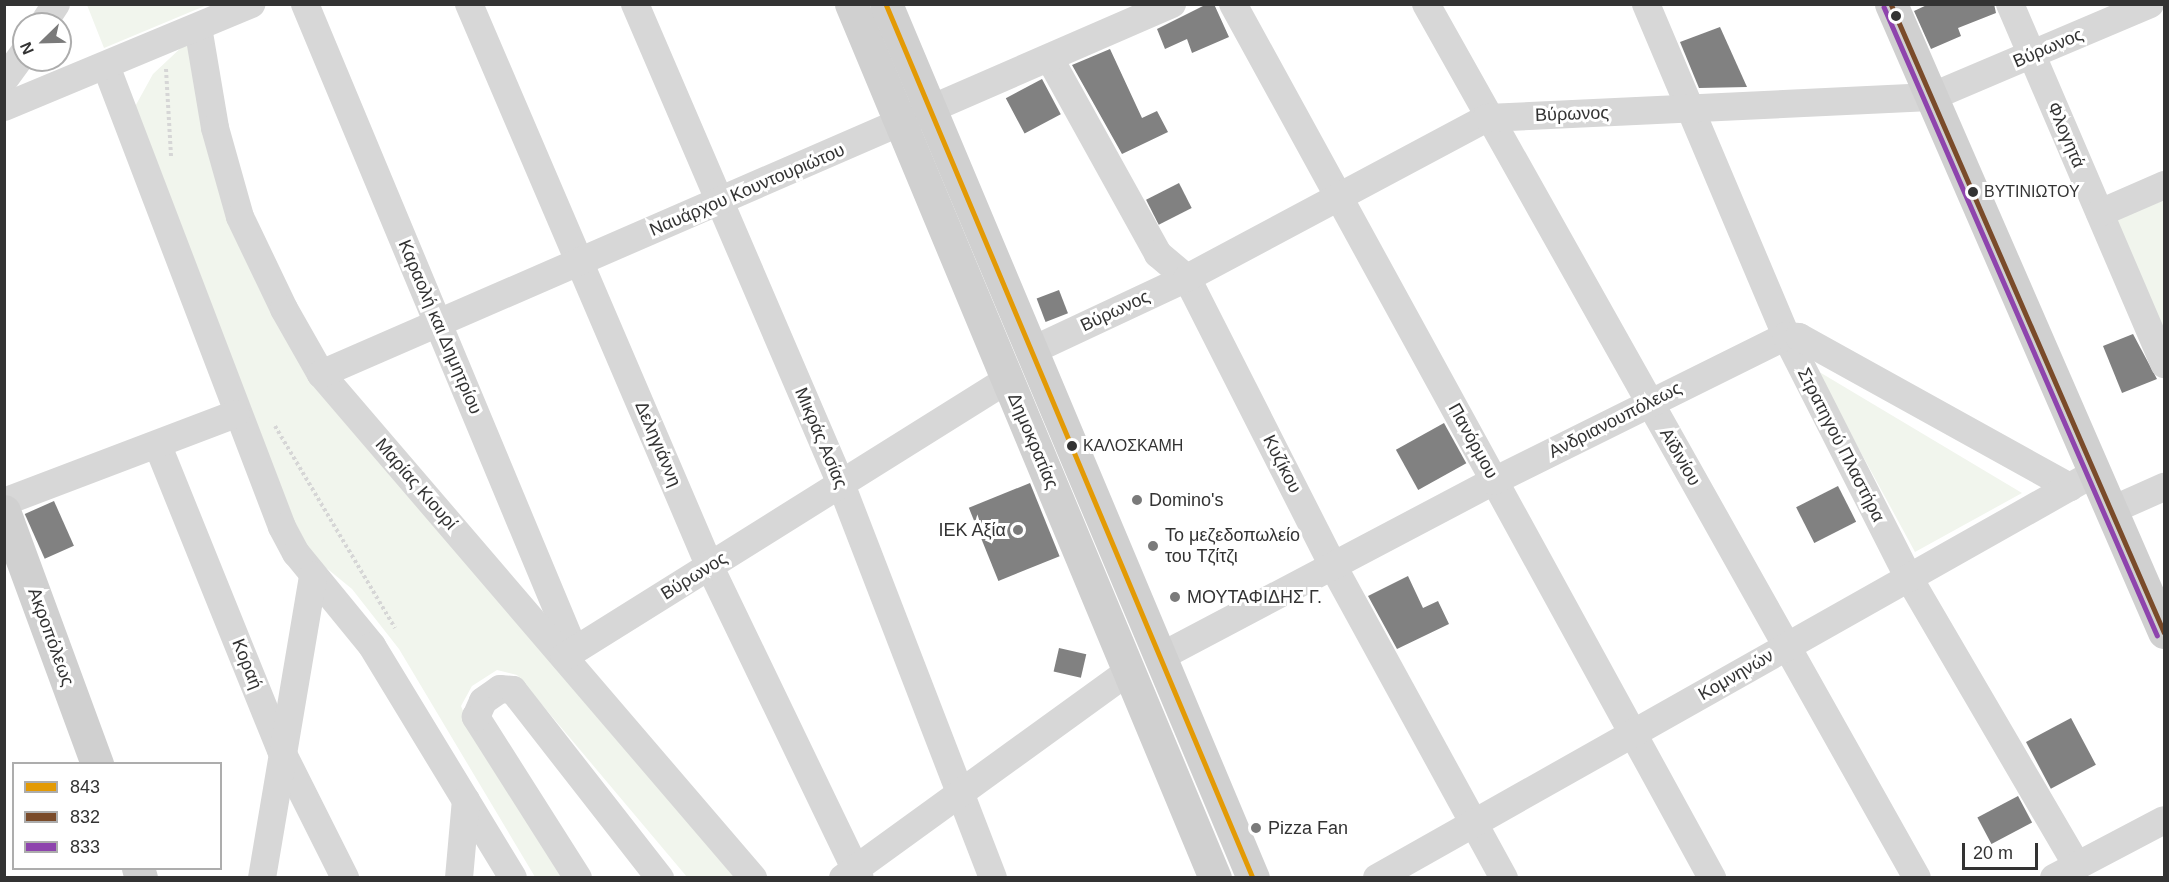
<!DOCTYPE html>
<html>
<head>
<meta charset="utf-8">
<style>
	body { margin:0 }
	#map { position:relative; width:2169px; height:882px; overflow:hidden; background:#fff; font-family:Arial,sans-serif }
	div>[style] { position:absolute }
	.green>* { inset:0; background:#f1f5ed }
	.building>* { inset:0; background:#818181; transform-origin:0 0 }
	.path>* { height:4px; margin-top:-2px; transform-origin:0; background:repeating-linear-gradient(90deg,#d6d6d6 0 3px,transparent 0 6px) }
	.street>* { height:28px; margin:-14px; padding:0 14px; transform-origin:14px; border-radius:14px; background:#d7d7d7 }
	.secondary>* { height:33px; margin:-16.5px; padding:0 16.5px; transform-origin:16.5px; border-radius:16.5px; background:#d0d0d0 }
	.bus-1>* { height:4.5px; margin:-2.25px; padding:0 2.25px; transform-origin:2.25px; border-radius:2.25px; background:#e39a05 }
	.bus-2>* { height:4.5px; margin:-2.25px; padding:0 2.25px; transform-origin:2.25px; border-radius:2.25px; background:#7a4b2a }
	.bus-3>* { height:4.5px; margin:-2.25px; padding:0 2.25px; transform-origin:2.25px; border-radius:2.25px; background:#8e44ad }
	.dots>* { width:16px; height:16px; translate:-50% -50%; box-sizing:border-box; border:3px solid #fff; border-radius:50% }
	span { translate:-50% -50%; white-space:nowrap; text-align:center; line-height:1.15; -webkit-text-stroke:6px #fff; paint-order:stroke }
	.bus-label { font-size:16px; color:#333 }
	.left { translate:0 -50%; text-align:left }
	.street-label { font-size:18px; color:#333 }
	.poi-label { font-size:18px; color:#333 }
	.right { translate:-100% -50%; text-align:right }
	.frame { position:absolute; inset:0; border:6px solid #333; pointer-events:none }
	.legend { position:absolute; left:12px; top:762px; width:210px; height:108px; box-sizing:border-box; background:#fff; border:2px solid #adadad; margin:0; padding:8px 10px; list-style:none; font-size:18px; color:#333 }
	.legend li { display:flex; align-items:center; gap:12px; height:30px }
	.legend b { width:30px; border:2px solid #adadad }
	.north { position:absolute; left:12px; top:12px; width:60px; height:60px; box-sizing:border-box; background:#fff; border:2px solid #adadad; border-radius:50%; rotate:247deg; font-size:16px; font-weight:700; line-height:24px; text-align:center; color:#333 }
	.north::after { content:''; display:block; margin:auto; width:21px; height:27px; background:#7a7a7a; clip-path:polygon(50% 0,100% 100%,50% 72%,0 100%) }
	.scale { position:absolute; left:1962px; top:843px; width:76px; height:27px; box-sizing:border-box; border:3px solid #333; border-top:0; padding-left:8px; font-size:18px; line-height:21px; white-space:nowrap; color:#333; -webkit-text-stroke:4px #fff; paint-order:stroke }
</style>
</head>
<body>
<div id="map">
	<div class="green">
		<i style="clip-path:polygon(87px 5px,207px 5px,104px 48px)"></i>
		<i style="clip-path:polygon(197px 38px,216px 143px,302px 348px,747px 877px,687px 877px,517px 675px,497px 670px,472px 686px,461px 706px,471px 731px,563px 877px,535px 877px,399px 649px,352px 589px,313px 557px,268px 470px,132px 112px,153px 74px,185px 44px)"></i>
		<i style="clip-path:polygon(2164px 192px,2164px 343px,2111px 215px)"></i>
		<i style="clip-path:polygon(1816px 370px,2022px 493px,1915px 552px)"></i>
	</div>
	<div class="building">
		<i style="clip-path:polygon(1207px 4px,1214px 4px,1229px 37px,1192px 53px,1187px 39px,1165px 49px,1157px 29px)"></i>
		<i style="clip-path:polygon(1929px 4px,1994px 4px,1996px 13px,1958px 28px,1961px 36px,1931px 49px,1914px 11px)"></i>
		<i style="clip-path:polygon(1720px 27px,1747px 87px,1699px 88px,1680px 42px)"></i>
		<i style="clip-path:polygon(1110px 49px,1142px 118px,1157px 111px,1168px 132px,1122px 154px,1072px 65px)"></i>
		<i style="left:1042px;top:79px;width:40px;height:41px;rotate:62deg"></i>
		<i style="left:1179px;top:183px;width:28px;height:37px;rotate:63deg"></i>
		<i style="left:1059px;top:290px;width:25px;height:24px;rotate:69deg"></i>
		<i style="clip-path:polygon(2133px 334px,2157px 379px,2122px 393px,2103px 346px)"></i>
		<i style="left:1444px;top:423px;width:46px;height:55px;rotate:61deg"></i>
		<i style="left:1030px;top:483px;width:79px;height:66px;rotate:68deg"></i>
		<i style="left:1838px;top:486px;width:40px;height:47px;rotate:63deg"></i>
		<i style="left:54px;top:501px;width:49px;height:32px;rotate:66deg"></i>
		<i style="clip-path:polygon(1408px 576px,1423px 608px,1438px 601px,1449px 624px,1397px 649px,1368px 596px)"></i>
		<i style="left:1059px;top:648px;width:28px;height:24px;rotate:13deg"></i>
		<i style="left:2071px;top:718px;width:53px;height:51px;rotate:62deg"></i>
		<i style="left:2018px;top:796px;width:30px;height:46px;rotate:62deg"></i>
	</div>
	<div class="path">
		<i style="left:166px;top:69px;width:88px;rotate:86.7deg"></i>
		<i style="left:275px;top:426px;width:235px;rotate:59.3deg"></i>
	</div>
	<div class="street">
		<i style="left:305px;top:4px;width:700px;rotate:67.39deg"></i>
		<i style="left:469px;top:4px;width:612px;rotate:66.83deg"></i>
		<i style="left:710px;top:567px;width:345px;rotate:64.3deg"></i>
		<i style="left:635px;top:4px;width:522px;rotate:66.77deg"></i>
		<i style="left:841px;top:484px;width:422px;rotate:68.9deg"></i>
		<i style="left:1233px;top:4px;width:997px;rotate:61.27deg"></i>
		<i style="left:1426px;top:4px;width:1002px;rotate:60.67deg"></i>
		<i style="left:1646px;top:4px;width:360px;rotate:67.1deg"></i>
		<i style="left:1786px;top:336px;width:271px;rotate:63.1deg"></i>
		<i style="left:1909px;top:578px;width:333px;rotate:59.7deg"></i>
		<i style="left:2010px;top:4px;width:392px;rotate:66.8deg"></i>
		<i style="left:43px;top:24px;width:24px;rotate:-57deg"></i>
		<i style="left:198px;top:27px;width:102px;rotate:80.4deg"></i>
		<i style="left:215px;top:128px;width:92px;rotate:74.3deg"></i>
		<i style="left:240px;top:217px;width:102px;rotate:64.4deg"></i>
		<i style="left:284px;top:309px;width:75px;rotate:60.4deg"></i>
		<i style="left:321px;top:374px;width:664px;rotate:49.4deg"></i>
		<i style="left:1050px;top:59px;width:223px;rotate:61deg"></i>
		<i style="left:1158px;top:254px;width:38px;rotate:40deg"></i>
		<i style="left:1187px;top:278px;width:323px;rotate:63.1deg"></i>
		<i style="left:1333px;top:566px;width:356px;rotate:61.3deg"></i>
		<i style="left:106px;top:66px;width:493px;rotate:69.1deg"></i>
		<i style="left:282px;top:527px;width:30px;rotate:62deg"></i>
		<i style="left:296px;top:553px;width:120px;rotate:50.7deg"></i>
		<i style="left:372px;top:646px;width:271px;rotate:58.7deg"></i>
		<i style="left:4px;top:80px;width:34px;rotate:-54deg"></i>
		<i style="left:4px;top:107px;width:268px;rotate:-22.6deg"></i>
		<i style="left:2100px;top:213px;width:70px;rotate:-23.6deg"></i>
		<i style="left:1031px;top:351px;width:172px;rotate:-25.1deg"></i>
		<i style="left:1187px;top:278px;width:340px;rotate:-28.1deg"></i>
		<i style="left:1487px;top:118px;width:444px;rotate:-2.7deg"></i>
		<i style="left:1931px;top:97px;width:238px;rotate:-23deg"></i>
		<i style="left:321px;top:374px;width:928px;rotate:-23.5deg"></i>
		<i style="left:158px;top:446px;width:328px;rotate:68deg"></i>
		<i style="left:281px;top:750px;width:143px;rotate:63.4deg"></i>
		<i style="left:4px;top:502px;width:248px;rotate:-20.8deg"></i>
		<i style="left:2112px;top:510px;width:57px;rotate:-23.9deg"></i>
		<i style="left:564px;top:657px;width:522px;rotate:-32.02deg"></i>
		<i style="left:1160px;top:657px;width:378px;rotate:-27.8deg"></i>
		<i style="left:1494px;top:481px;width:326px;rotate:-26.4deg"></i>
		<i style="left:1786px;top:336px;width:13px;rotate:4deg"></i>
		<i style="left:1799px;top:337px;width:310px;rotate:29deg"></i>
		<i style="left:262px;top:878px;width:307px;rotate:-80.4deg"></i>
		<i style="left:459px;top:878px;width:78px;rotate:-84.9deg"></i>
		<i style="left:578px;top:878px;width:191px;rotate:-122.4deg"></i>
		<i style="left:476px;top:717px;width:17px;rotate:-66deg"></i>
		<i style="left:483px;top:701px;width:21px;rotate:-35deg"></i>
		<i style="left:500px;top:689px;width:13px;rotate:4deg"></i>
		<i style="left:513px;top:690px;width:239px;rotate:52deg"></i>
		<i style="left:843px;top:878px;width:353px;rotate:-35.9deg"></i>
		<i style="left:1377px;top:878px;width:812px;rotate:-29.44deg"></i>
		<i style="left:2054px;top:878px;width:124px;rotate:-27.8deg"></i>
	</div>
	<div class="secondary">
		<i style="left:851px;top:4px;width:947px;rotate:67.39deg"></i>
		<i style="left:886px;top:4px;width:948px;rotate:67.22deg"></i>
		<i style="left:1891px;top:4px;width:685px;rotate:66.5deg"></i>
		<i style="left:4px;top:511px;width:270px;rotate:69.8deg"></i>
		<i style="left:138px;top:868px;width:10px;rotate:73deg"></i>
	</div>
	<div class="bus-1">
		<i style="left:886px;top:4px;width:948px;rotate:67.22deg"></i>
	</div>
	<div class="bus-2">
		<i style="left:1891px;top:4px;width:685px;rotate:66.5deg"></i>
	</div>
	<div class="bus-3">
		<i style="left:1884px;top:7px;width:685px;rotate:66.5deg"></i>
	</div>
	<div class="dots">
		<i style="left:1896px;top:16px;background:#333"></i>
		<i style="left:1973px;top:192px;background:#333"></i>
		<i style="left:1072px;top:446px;background:#333"></i>
		<i style="left:1137px;top:500px;background:#7a7a7a"></i>
		<i style="left:1018px;top:530px;background:#7a7a7a"></i>
		<i style="left:1153px;top:546px;background:#7a7a7a"></i>
		<i style="left:1175px;top:597px;background:#7a7a7a"></i>
		<i style="left:1256px;top:828px;background:#7a7a7a"></i>
	</div>
	<div class="bus-label">
		<span class="left" style="left:1984px;top:192px">ΒΥΤΙΝΙΩΤΟΥ</span>
		<span class="left" style="left:1083px;top:446px">ΚΑΛΟΣΚΑΜΗ</span>
	</div>
	<div class="street-label">
		<span style="left:2048px;top:48px;rotate:-23deg">Βύρωνος</span>
		<span style="left:1572px;top:114px;rotate:-2deg">Βύρωνος</span>
		<span style="left:2066px;top:135px;rotate:67deg">Φλογητά</span>
		<span style="left:747px;top:190px;rotate:-23deg">Ναυάρχου Κουντουριώτου</span>
		<span style="left:1115px;top:311px;rotate:-25deg">Βύρωνος</span>
		<span style="left:440px;top:327px;rotate:67deg">Καραολή και Δημητρίου</span>
		<span style="left:1615px;top:420px;rotate:-27deg">Ανδριανουπόλεως</span>
		<span style="left:821px;top:438px;rotate:67deg">Μικράς Ασίας</span>
		<span style="left:1033px;top:441px;rotate:67deg">Δημοκρατίας</span>
		<span style="left:1473px;top:441px;rotate:61deg">Πανόρμου</span>
		<span style="left:658px;top:444px;rotate:67deg">Δεληγιάννη</span>
		<span style="left:1841px;top:445px;rotate:63deg">Στρατηγού Πλαστήρα</span>
		<span style="left:1680px;top:457px;rotate:60deg">Αϊδινίου</span>
		<span style="left:1282px;top:464px;rotate:63deg">Κυζίκου</span>
		<span style="left:416px;top:484px;rotate:49deg">Μαρίας Κιουρί</span>
		<span style="left:694px;top:576px;rotate:-32deg">Βύρωνος</span>
		<span style="left:51px;top:637px;rotate:70deg">Ακροπόλεως</span>
		<span style="left:247px;top:664px;rotate:68deg">Κοραή</span>
		<span style="left:1736px;top:675px;rotate:-30deg">Κομνηνών</span>
	</div>
	<div class="poi-label">
		<span class="left" style="left:1149px;top:500px">Domino's</span>
		<span class="right" style="left:1006px;top:530px">ΙΕΚ Αξία</span>
		<span class="left" style="left:1165px;top:546px">Το μεζεδοπωλείο<br>του Τζίτζι</span>
		<span class="left" style="left:1187px;top:597px">ΜΟΥΤΑΦΙΔΗΣ Γ.</span>
		<span class="left" style="left:1268px;top:828px">Pizza Fan</span>
	</div>
	<div class="frame"></div>
	<ul class="legend">
	<li><b style="height:8px;background:#e39a05"></b>843</li>
	<li><b style="height:8px;background:#7a4b2a"></b>832</li>
	<li><b style="height:8px;background:#8e44ad"></b>833</li>
	</ul>
	<div class="north">N</div>
	<div class="scale">20 m</div>
</div>
</body>
</html>
